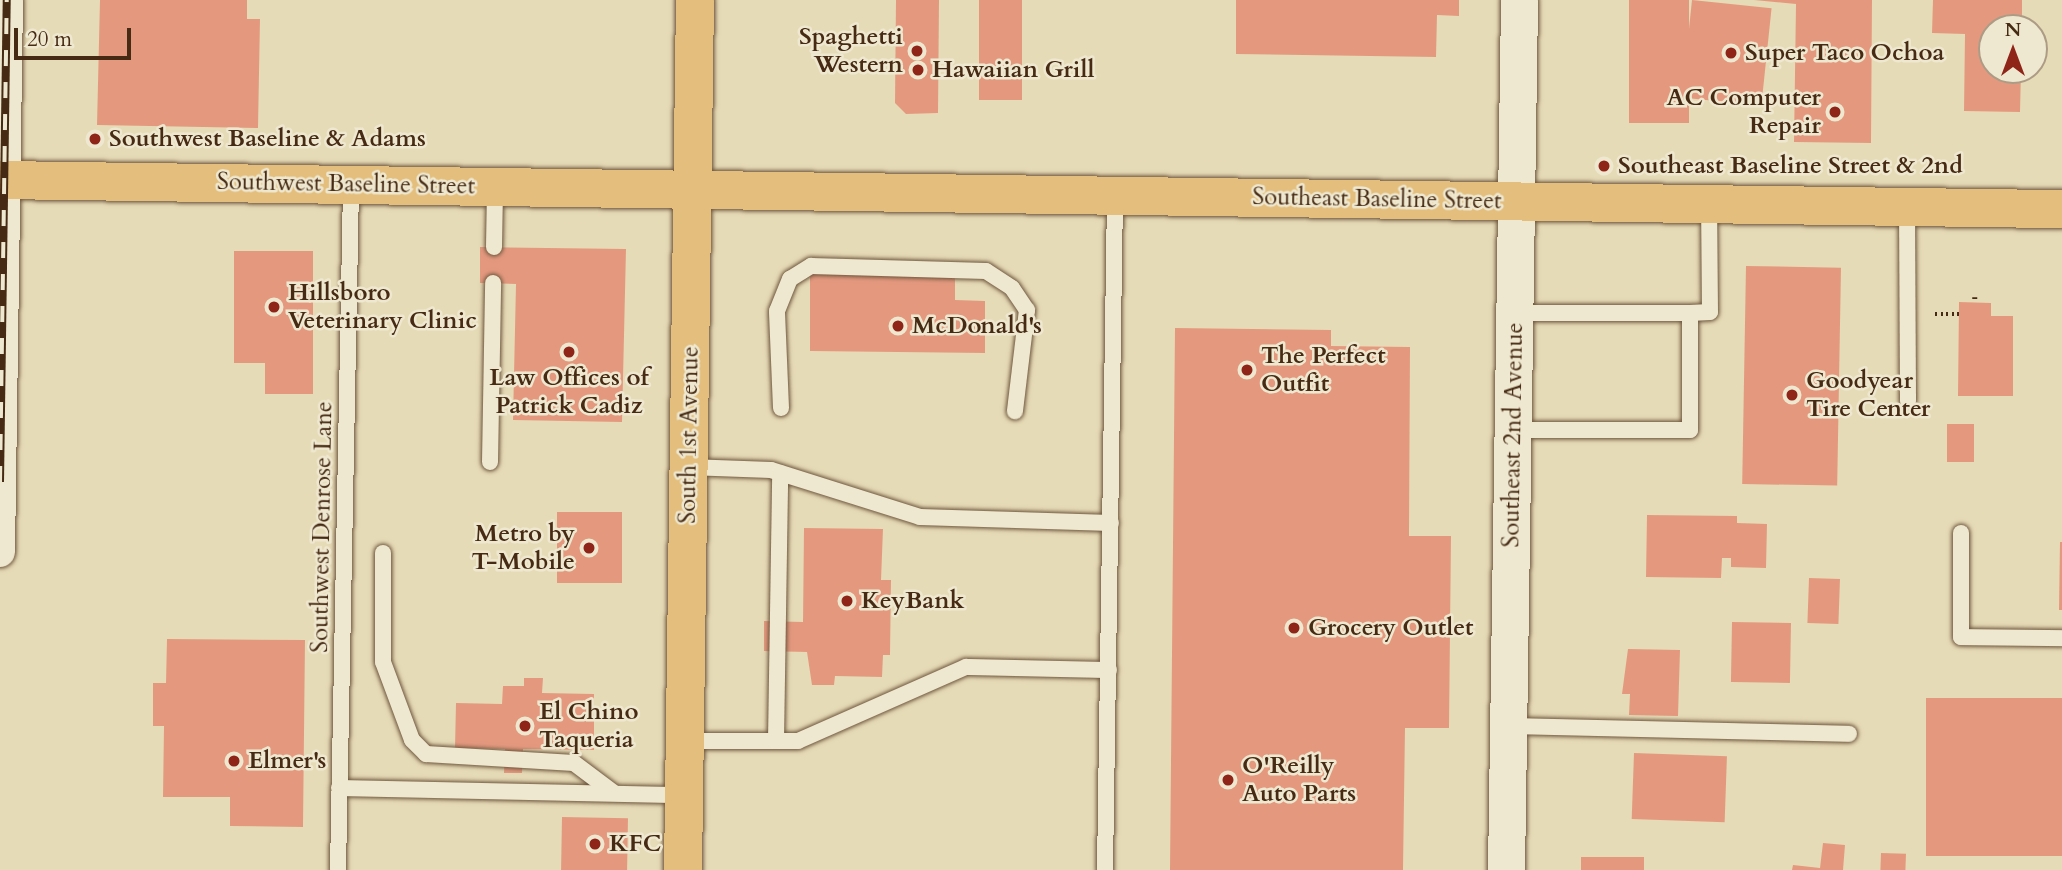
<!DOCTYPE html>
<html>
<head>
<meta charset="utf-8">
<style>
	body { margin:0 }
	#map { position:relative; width:2062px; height:870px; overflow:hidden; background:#e6dbb7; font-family:Cardo,serif }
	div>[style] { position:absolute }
	.building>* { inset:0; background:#e4997f; transform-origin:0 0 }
	.path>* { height:4.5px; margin-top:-2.25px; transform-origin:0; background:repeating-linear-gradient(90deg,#472a14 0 2px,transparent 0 5.5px) }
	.roads { filter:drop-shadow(0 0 2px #6f563d) drop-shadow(0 0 2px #6f563d) }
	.service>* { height:16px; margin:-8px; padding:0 8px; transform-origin:8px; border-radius:8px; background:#efe8d0 }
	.minor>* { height:30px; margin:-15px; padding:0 15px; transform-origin:15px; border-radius:15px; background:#efe8d0 }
	.tertiary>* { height:37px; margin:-18.5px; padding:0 18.5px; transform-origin:18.5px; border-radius:18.5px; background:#efe8d0 }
	.primary>* { height:38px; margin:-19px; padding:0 19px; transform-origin:19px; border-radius:19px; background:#e3be7c }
	.trunk>* { height:38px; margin:-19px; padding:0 19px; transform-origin:19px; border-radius:19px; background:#e3be7c }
	.rail>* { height:8px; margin-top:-4px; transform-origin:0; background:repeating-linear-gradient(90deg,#efe8d0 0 16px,#472a14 0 32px); box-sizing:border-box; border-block:2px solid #472a14 }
	.dots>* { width:19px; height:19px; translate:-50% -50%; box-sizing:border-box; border:4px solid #efe8d0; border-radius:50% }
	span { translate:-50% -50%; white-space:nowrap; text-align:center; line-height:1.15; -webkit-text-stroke:5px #efe8d0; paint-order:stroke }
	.poi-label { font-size:24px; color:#472a14; font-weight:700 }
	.right { translate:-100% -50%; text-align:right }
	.left { translate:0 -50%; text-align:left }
	.street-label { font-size:24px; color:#472a14 }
	.north { position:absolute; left:1978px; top:14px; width:70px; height:70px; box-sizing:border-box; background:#efe8d0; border:2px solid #ac9c85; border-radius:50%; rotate:0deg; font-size:19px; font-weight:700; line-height:28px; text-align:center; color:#472a14 }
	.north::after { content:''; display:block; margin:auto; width:24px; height:32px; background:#8f2418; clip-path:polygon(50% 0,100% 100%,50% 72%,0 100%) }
	.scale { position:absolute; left:14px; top:28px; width:117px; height:32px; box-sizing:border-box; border:4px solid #472a14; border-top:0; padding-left:9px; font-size:21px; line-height:24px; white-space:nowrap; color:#472a14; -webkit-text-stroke:5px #efe8d0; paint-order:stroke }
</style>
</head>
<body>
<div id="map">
	<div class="building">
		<i style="clip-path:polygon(100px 0,247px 0,247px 19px,260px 19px,258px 128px,97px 125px)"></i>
		<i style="clip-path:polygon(896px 0,939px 0,938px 113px,906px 114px,895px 103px)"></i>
		<i style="left:979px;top:0;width:43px;height:100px"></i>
		<i style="clip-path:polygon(1236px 0,1459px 0,1459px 16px,1437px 15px,1436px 57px,1236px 54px)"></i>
		<i style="left:1629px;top:0;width:60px;height:123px"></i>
		<i style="left:1692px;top:0;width:80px;height:98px;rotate:6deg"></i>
		<i style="clip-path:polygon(1754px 0,1872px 0,1871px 143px,1794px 142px,1796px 4px)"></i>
		<i style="clip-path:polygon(1933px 0,2022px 0,2022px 28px,1992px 28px,1992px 70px,2021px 70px,2020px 112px,1964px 111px,1965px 34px,1932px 33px)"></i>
		<i style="clip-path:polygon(480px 247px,626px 249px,622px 422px,513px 420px,516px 284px,480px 283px)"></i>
		<i style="clip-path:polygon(234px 251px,313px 251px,313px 394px,265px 394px,265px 363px,234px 363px)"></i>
		<i style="left:1746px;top:266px;width:95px;height:218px;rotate:1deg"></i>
		<i style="clip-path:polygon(810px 273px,955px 275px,955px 300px,985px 301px,985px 353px,810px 351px)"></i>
		<i style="clip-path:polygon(1959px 302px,1991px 303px,1991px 316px,2013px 316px,2013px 396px,1958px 396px)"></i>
		<i style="clip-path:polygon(1175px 328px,1331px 330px,1331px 346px,1410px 347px,1409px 536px,1451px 536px,1449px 728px,1405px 728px,1403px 870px,1170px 870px)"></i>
		<i style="left:1947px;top:424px;width:27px;height:38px"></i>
		<i style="left:557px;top:512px;width:65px;height:71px"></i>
		<i style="clip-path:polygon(1647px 515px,1737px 516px,1737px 523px,1767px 524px,1766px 568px,1731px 567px,1731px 558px,1722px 558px,1721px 578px,1646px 577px)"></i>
		<i style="clip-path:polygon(804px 528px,883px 529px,881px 580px,891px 580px,890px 655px,883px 655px,882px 677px,835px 676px,834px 685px,812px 685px,807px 652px,764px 651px,764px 621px,803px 622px)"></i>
		<i style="clip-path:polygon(2060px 542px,2062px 542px,2062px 610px,2059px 610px)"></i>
		<i style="left:1809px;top:578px;width:31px;height:45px;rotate:2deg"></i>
		<i style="left:1732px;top:622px;width:59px;height:60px;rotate:1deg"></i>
		<i style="clip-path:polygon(167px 639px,305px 640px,303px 827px,230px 826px,230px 797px,163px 797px,164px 726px,153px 726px,153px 683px,166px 683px)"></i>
		<i style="clip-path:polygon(1628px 649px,1680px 650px,1678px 716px,1629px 715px,1630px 694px,1622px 694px)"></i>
		<i style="clip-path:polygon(524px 678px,543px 678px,542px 693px,594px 694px,594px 750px,523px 749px,522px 773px,504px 773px,505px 749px,455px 748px,456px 703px,502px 704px,503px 686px,524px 686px)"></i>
		<i style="left:1926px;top:698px;width:136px;height:158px"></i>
		<i style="left:1634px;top:753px;width:93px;height:66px;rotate:2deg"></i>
		<i style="left:562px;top:817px;width:66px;height:53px;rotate:1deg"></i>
		<i style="clip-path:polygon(1823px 843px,1845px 845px,1843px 870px,1792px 870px,1793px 865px,1820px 868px)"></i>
		<i style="left:1881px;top:853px;width:25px;height:17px;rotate:2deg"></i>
		<i style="left:1581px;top:857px;width:63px;height:13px"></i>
	</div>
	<div class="path">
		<i style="left:1975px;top:297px;width:5px;rotate:90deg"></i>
		<i style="left:1935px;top:314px;width:24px"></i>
	</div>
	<div class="roads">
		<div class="service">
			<i style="left:1907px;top:207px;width:194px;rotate:89.7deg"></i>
			<i style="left:494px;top:247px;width:60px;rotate:-89deg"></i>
			<i style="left:1690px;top:313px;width:20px;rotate:-3deg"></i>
			<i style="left:1710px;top:312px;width:107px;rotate:-90.5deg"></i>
			<i style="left:781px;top:408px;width:97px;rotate:-92.4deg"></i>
			<i style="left:777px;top:311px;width:35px;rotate:-68deg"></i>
			<i style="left:790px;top:279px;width:25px;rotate:-32deg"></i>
			<i style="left:811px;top:266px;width:175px;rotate:1.6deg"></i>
			<i style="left:986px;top:271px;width:31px;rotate:33deg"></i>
			<i style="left:1012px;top:288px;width:27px;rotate:56deg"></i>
			<i style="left:1027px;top:310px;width:102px;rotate:96.8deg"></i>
			<i style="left:1513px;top:430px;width:177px"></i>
			<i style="left:1690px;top:430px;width:117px;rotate:-90deg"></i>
			<i style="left:1690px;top:313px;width:175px;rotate:180deg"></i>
			<i style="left:490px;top:462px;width:179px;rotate:-89deg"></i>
			<i style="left:688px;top:467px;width:83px;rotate:2.1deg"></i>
			<i style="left:771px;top:470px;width:156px;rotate:17.5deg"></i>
			<i style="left:920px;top:517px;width:191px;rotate:1.8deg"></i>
			<i style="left:1961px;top:533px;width:104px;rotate:90deg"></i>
			<i style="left:1961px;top:637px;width:101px;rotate:0.6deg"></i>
			<i style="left:383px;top:553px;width:109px;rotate:90deg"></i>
			<i style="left:383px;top:662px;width:83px;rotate:69.6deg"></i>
			<i style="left:412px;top:740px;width:20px;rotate:45deg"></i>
			<i style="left:426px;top:754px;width:148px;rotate:3.5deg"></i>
			<i style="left:574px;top:763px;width:50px;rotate:36.9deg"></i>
			<i style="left:1508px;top:726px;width:341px;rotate:1.3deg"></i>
			<i style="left:685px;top:741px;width:113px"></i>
			<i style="left:798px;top:741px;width:184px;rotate:-23.8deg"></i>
			<i style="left:966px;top:667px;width:143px;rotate:1.2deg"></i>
			<i style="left:776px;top:741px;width:268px;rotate:-89.1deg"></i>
			<i style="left:339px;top:788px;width:345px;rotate:1.2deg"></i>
			<i style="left:338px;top:870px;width:685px;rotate:-88.91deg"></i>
			<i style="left:1105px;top:870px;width:675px;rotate:-89.15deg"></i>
		</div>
		<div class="minor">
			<i style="left:0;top:552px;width:552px;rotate:-89.17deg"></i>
		</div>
		<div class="tertiary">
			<i style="left:1506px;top:870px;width:870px;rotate:-89.14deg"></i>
		</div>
		<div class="primary">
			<i style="left:683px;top:870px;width:870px;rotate:-89.21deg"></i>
		</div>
		<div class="trunk">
			<i style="left:0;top:180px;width:2062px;rotate:0.81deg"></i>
		</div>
	</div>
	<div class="rail">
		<i style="left:0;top:482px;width:482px;rotate:-89.2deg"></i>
	</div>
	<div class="dots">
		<i style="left:917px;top:51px;background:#8f2418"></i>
		<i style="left:1731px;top:53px;background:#8f2418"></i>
		<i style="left:918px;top:70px;background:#8f2418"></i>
		<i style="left:1835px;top:112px;background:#8f2418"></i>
		<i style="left:95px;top:139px;background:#8f2418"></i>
		<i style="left:1604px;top:166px;background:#8f2418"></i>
		<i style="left:274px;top:307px;background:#8f2418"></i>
		<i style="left:898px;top:326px;background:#8f2418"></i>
		<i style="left:569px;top:352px;background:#8f2418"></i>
		<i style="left:1247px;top:370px;background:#8f2418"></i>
		<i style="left:1792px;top:395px;background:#8f2418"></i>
		<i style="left:589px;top:548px;background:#8f2418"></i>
		<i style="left:847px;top:601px;background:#8f2418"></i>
		<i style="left:1294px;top:628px;background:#8f2418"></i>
		<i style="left:525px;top:726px;background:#8f2418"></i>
		<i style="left:234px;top:761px;background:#8f2418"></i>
		<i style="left:1228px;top:780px;background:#8f2418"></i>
		<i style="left:595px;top:844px;background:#8f2418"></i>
	</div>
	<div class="poi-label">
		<span class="right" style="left:903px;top:51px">Spaghetti<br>Western</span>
		<span class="left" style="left:1745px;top:53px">Super Taco Ochoa</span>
		<span class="left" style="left:932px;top:70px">Hawaiian Grill</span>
		<span class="right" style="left:1821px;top:112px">AC Computer<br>Repair</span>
		<span class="left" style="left:109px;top:139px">Southwest Baseline &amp; Adams</span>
		<span class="left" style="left:1618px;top:166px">Southeast Baseline Street &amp; 2nd</span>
		<span class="left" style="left:288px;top:307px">Hillsboro<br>Veterinary Clinic</span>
		<span class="left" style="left:912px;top:326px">McDonald's</span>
		<span class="left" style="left:1261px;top:370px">The Perfect<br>Outfit</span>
		<span style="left:569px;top:392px">Law Offices of<br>Patrick Cadiz</span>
		<span class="left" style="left:1806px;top:395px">Goodyear<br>Tire Center</span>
		<span class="right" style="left:575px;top:548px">Metro by<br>T-Mobile</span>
		<span class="left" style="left:861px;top:601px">KeyBank</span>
		<span class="left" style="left:1308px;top:628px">Grocery Outlet</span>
		<span class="left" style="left:539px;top:726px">El Chino<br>Taqueria</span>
		<span class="left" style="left:248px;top:761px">Elmer's</span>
		<span class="left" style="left:1242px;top:780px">O'Reilly<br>Auto Parts</span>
		<span class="left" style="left:609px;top:844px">KFC</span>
	</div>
	<div class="street-label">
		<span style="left:346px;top:184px;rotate:1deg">Southwest Baseline Street</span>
		<span style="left:1377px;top:199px;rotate:1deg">Southeast Baseline Street</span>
		<span style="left:689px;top:435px;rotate:-89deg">South 1st Avenue</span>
		<span style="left:1513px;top:435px;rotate:-89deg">Southeast 2nd Avenue</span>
		<span style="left:322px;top:527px;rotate:-89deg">Southwest Denrose Lane</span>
	</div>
	<div class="north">N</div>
	<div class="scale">20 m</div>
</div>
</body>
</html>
